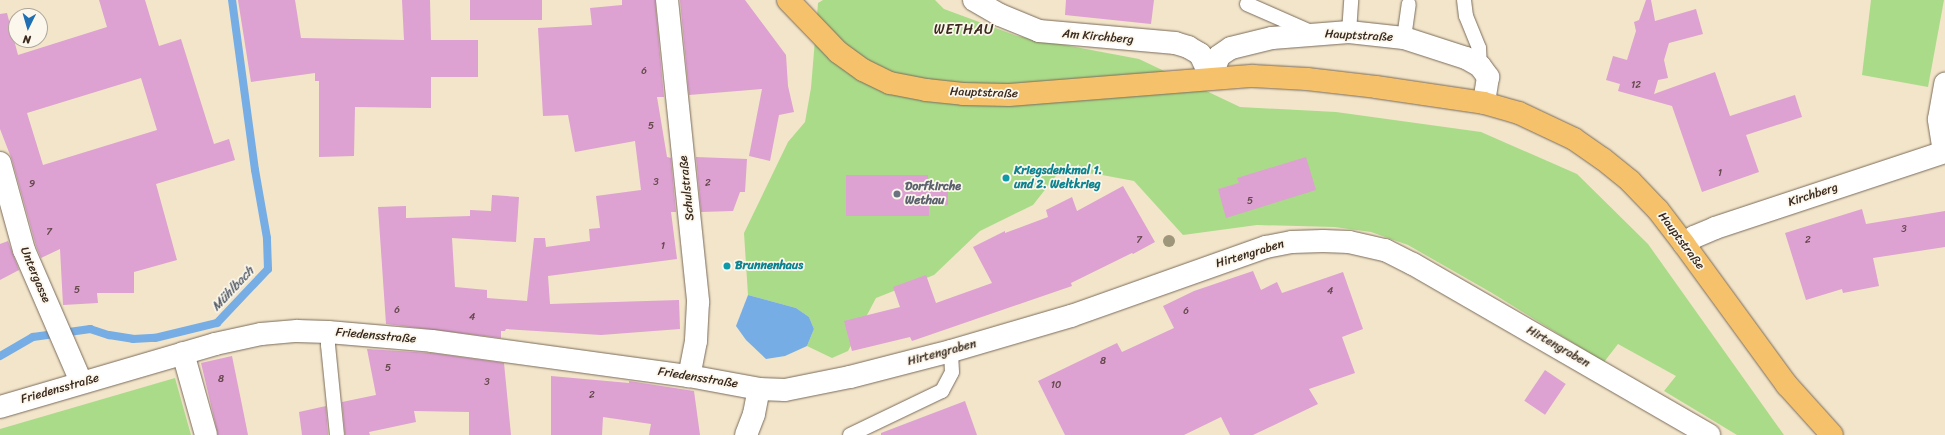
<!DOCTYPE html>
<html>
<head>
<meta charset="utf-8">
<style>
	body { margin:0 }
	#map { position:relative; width:1945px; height:435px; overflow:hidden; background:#f2e5ca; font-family:Sriracha,sans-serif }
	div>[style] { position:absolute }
	.green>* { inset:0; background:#aadb89 }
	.water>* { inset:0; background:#76ade5 }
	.stream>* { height:8px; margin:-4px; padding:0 4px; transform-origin:4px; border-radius:4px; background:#76ade5 }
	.building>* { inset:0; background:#dda1d2; transform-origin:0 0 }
	.roads { filter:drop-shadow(0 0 1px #7b6b5a) drop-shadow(0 0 1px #7b6b5a) }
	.lane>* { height:14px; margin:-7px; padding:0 7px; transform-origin:7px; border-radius:7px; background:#fff }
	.street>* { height:22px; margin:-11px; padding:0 11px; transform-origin:11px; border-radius:11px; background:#fff }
	.primary>* { height:22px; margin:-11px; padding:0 11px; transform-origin:11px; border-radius:11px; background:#f5c16b }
	.trees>* { width:12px; height:12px; margin:-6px; border-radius:50%; background:#9d967a }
	.dots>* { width:11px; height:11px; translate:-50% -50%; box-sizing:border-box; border:2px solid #fbf7ec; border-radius:50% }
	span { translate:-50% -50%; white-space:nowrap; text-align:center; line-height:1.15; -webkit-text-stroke:3.5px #fbf7ec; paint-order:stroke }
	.number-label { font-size:10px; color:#64484b }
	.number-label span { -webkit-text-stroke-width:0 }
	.street-label { font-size:12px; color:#3b2a1e }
	.culture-label { font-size:12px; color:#0d838f; font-weight:700 }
	.left { translate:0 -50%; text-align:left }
	.worship-label { font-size:12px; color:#5b616d; font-weight:700 }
	.water-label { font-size:13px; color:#505864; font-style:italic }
	.quarter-label { font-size:14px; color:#3b2a1e; letter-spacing:1px }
	.north { position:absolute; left:8px; top:8px; width:40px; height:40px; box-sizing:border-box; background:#fbf7ec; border:1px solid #aea59a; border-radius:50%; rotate:185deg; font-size:11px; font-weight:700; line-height:16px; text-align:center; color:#3b2a1e }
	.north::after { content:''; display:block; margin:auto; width:14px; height:18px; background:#1f6fb2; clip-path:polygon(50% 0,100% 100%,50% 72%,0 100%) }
</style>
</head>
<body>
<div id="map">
	<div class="green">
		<i style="clip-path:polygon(823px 0,935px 0,944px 9px,1017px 36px,1139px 59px,1240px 107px,1336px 112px,1481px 132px,1577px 174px,1648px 244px,1784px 435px,1737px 435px,1664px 391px,1676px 376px,1618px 344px,1604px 362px,1492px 293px,1408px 245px,1371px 232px,1335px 227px,1257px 225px,1183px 235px,1134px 181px,1097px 174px,1059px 172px,1033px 205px,980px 231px,934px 275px,876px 298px,848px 351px,832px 358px,807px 346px,814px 329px,809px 317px,796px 308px,748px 295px,744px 233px,788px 142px,805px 122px,811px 88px,818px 3px)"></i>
		<i style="clip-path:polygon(1871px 0,1944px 0,1928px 87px,1862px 75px)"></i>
		<i style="clip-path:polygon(175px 378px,191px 435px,0 435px,0 429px)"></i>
	</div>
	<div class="water">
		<i style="clip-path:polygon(748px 295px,796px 308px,809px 317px,814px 329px,807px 346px,785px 356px,766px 359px,746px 340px,736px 326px)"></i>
	</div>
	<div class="stream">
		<i style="left:0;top:356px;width:38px;rotate:-30deg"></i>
		<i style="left:33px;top:337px;width:58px;rotate:-8deg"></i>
		<i style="left:90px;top:329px;width:20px;rotate:18deg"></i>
		<i style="left:109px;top:335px;width:24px;rotate:9deg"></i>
		<i style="left:133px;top:339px;width:22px;rotate:-3deg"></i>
		<i style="left:155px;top:338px;width:64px;rotate:-13.6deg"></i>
		<i style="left:217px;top:323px;width:74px;rotate:-46.6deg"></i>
		<i style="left:268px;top:269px;width:31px;rotate:-92deg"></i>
		<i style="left:267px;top:238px;width:69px;rotate:-100deg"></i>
		<i style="left:255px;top:170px;width:172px;rotate:-97.7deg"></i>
	</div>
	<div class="building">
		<i style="clip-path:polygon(evenodd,99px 0,145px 0,159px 46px,181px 39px,214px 144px,229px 139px,235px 160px,156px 184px,177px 260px,134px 272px,134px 293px,97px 293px,98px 303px,63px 305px,60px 249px,41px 258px,36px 246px,12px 160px,0 129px,0 14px,7px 13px,18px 55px,107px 27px,99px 0,141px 78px,157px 130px,43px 165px,27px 113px,141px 78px)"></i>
		<i style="clip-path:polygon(238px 0,295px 0,301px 38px,404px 40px,402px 0,430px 0,431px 40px,478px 40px,478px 77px,431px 77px,431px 108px,355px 107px,354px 156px,319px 157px,319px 81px,315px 81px,315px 73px,251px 82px)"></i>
		<i style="left:470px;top:0;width:72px;height:20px"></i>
		<i style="clip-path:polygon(622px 0,655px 0,664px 97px,657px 97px,667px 157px,671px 158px,676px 212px,671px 212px,677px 259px,548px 276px,550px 304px,679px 300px,680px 329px,601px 335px,506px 329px,505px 331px,501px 331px,501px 338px,386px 324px,378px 207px,406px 206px,406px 218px,470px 216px,470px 210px,491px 211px,492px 195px,519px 197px,516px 242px,452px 238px,455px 287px,487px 290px,487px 298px,527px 301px,534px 238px,545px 238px,546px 247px,590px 241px,589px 229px,600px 228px,596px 196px,641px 190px,635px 141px,575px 152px,568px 115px,543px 116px,538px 28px,592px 25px,590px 8px,622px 5px)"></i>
		<i style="clip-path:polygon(680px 0,745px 0,786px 55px,788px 86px,794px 112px,779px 115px,770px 161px,749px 156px,762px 89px,689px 95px)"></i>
		<i style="clip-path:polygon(1066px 0,1154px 0,1151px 24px,1065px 15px)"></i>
		<i style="clip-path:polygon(1646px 0,1651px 0,1655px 21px,1696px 9px,1703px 34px,1669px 43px,1664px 60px,1668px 78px,1658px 80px,1654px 94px,1715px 72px,1730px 116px,1795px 95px,1802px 117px,1746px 135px,1759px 172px,1702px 192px,1672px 106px,1618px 91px,1620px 84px,1606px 80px,1613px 56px,1627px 60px,1636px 31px,1634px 22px,1639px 20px)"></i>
		<i style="clip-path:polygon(696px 157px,747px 159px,745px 192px,740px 192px,733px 211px,701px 212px)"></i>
		<i style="clip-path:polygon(1306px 157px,1316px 190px,1226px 218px,1218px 189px,1239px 183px,1237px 178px)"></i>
		<i style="clip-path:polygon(846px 175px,928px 175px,928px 183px,948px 183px,948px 205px,929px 205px,929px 216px,846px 216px)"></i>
		<i style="clip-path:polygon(1123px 186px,1155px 242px,1133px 254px,1132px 253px,1071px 283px,1072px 286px,912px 341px,910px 337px,852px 351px,844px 321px,900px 307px,893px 287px,926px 275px,936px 303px,992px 283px,973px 247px,1005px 231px,1005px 233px,1048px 217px,1046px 210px,1072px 197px,1077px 211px)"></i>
		<i style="clip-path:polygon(1862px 209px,1866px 224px,1945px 211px,1945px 247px,1873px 258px,1879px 286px,1843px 293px,1842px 289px,1806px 300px,1785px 233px)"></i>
		<i style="clip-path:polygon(8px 241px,19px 270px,0 280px,0 244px)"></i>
		<i style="clip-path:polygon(1253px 271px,1261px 290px,1277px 282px,1282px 293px,1343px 272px,1363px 329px,1342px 337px,1355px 373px,1309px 389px,1318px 404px,1253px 435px,1230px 435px,1221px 417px,1184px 435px,1065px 435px,1038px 381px,1117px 343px,1122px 352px,1174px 328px,1163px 306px,1194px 291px)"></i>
		<i style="clip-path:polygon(367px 349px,431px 353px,504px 363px,511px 435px,469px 435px,469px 412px,414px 411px,416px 422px,369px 432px,370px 435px,345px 435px,342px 402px,376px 395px)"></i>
		<i style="clip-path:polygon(232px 356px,244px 415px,248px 435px,218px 435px,201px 363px)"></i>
		<i style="left:1545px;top:370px;width:25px;height:37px;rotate:34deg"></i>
		<i style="clip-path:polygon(551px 376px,629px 383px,629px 381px,694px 391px,700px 435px,649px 435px,651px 424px,603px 417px,602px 435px,551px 435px)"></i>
		<i style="clip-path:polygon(965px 401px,977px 435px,881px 435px,881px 433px)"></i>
		<i style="clip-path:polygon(326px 406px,328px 435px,302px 435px,299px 412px)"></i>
	</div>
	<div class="roads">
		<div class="lane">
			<i style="left:1464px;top:0;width:16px;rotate:83deg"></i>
			<i style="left:1466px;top:16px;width:35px;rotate:68deg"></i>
			<i style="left:1479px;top:48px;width:18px;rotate:87deg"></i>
			<i style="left:1247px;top:4px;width:72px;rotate:23.7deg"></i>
			<i style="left:1349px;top:32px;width:32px;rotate:-86deg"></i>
			<i style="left:1404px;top:38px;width:34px;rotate:-82deg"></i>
			<i style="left:328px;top:332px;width:13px;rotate:90deg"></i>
			<i style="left:328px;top:345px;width:90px;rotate:84.3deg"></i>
			<i style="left:850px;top:435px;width:102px;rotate:-25.6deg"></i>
			<i style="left:942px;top:391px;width:21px;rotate:-62deg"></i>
			<i style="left:952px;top:372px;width:21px;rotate:-93deg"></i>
		</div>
		<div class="street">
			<i style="left:667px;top:0;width:304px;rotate:84.1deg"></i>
			<i style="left:698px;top:302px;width:39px;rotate:93deg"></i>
			<i style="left:696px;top:341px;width:36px;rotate:101deg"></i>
			<i style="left:974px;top:0;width:30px;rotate:30deg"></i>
			<i style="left:1000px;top:15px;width:42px;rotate:22.3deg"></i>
			<i style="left:1039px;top:31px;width:137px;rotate:5deg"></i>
			<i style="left:1175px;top:43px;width:14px;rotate:17deg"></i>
			<i style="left:1188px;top:47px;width:14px;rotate:30deg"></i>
			<i style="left:1200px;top:54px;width:26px;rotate:65deg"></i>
			<i style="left:1211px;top:78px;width:23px;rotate:-70deg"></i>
			<i style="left:1219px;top:56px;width:14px;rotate:-34deg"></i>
			<i style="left:1231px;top:48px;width:42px;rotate:-13.7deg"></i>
			<i style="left:1272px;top:38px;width:77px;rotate:-4.5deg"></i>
			<i style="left:1349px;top:32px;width:55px;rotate:6.2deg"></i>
			<i style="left:1404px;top:38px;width:65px;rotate:17.9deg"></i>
			<i style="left:1466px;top:58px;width:16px;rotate:30deg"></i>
			<i style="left:1480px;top:66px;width:14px;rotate:54deg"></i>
			<i style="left:1488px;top:77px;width:26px;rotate:99deg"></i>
			<i style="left:1944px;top:152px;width:33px;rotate:-99deg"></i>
			<i style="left:1939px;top:119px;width:36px;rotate:-80deg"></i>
			<i style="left:0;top:163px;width:90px;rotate:74.6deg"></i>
			<i style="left:24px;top:250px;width:144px;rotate:66.6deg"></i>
			<i style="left:1684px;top:244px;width:12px;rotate:-35deg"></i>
			<i style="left:1694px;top:237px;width:23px;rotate:-23deg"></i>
			<i style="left:1715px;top:228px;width:242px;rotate:-18.3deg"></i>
			<i style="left:183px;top:353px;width:85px;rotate:74.3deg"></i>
			<i style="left:0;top:407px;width:224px;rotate:-16.3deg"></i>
			<i style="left:215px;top:344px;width:47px;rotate:-12.3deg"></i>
			<i style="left:261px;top:334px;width:36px;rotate:-5deg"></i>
			<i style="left:297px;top:331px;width:31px;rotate:2deg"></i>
			<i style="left:328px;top:332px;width:104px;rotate:4.9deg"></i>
			<i style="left:432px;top:341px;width:259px;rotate:7.8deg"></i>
			<i style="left:689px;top:376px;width:71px;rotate:10.5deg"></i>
			<i style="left:759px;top:389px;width:26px;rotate:2deg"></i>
			<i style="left:785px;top:390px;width:66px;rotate:-11.3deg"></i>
			<i style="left:850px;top:377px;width:104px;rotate:-14.4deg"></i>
			<i style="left:951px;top:351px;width:125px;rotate:-16.3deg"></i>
			<i style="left:1071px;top:316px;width:207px;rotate:-19.5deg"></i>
			<i style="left:1266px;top:247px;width:26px;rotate:-11deg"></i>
			<i style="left:1292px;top:242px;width:31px;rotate:-2deg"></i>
			<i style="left:1323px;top:241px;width:26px;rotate:2deg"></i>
			<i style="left:1349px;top:242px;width:37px;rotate:13deg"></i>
			<i style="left:1385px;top:250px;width:31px;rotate:27deg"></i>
			<i style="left:1413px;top:264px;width:342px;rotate:30deg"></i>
			<i style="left:746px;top:435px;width:22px;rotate:-69deg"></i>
			<i style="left:754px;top:414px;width:25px;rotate:-79deg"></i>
		</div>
		<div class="primary">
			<i style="left:788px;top:0;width:72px;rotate:46.1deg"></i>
			<i style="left:838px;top:52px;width:31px;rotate:36deg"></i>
			<i style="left:863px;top:70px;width:30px;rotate:26deg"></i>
			<i style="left:890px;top:83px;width:37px;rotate:11deg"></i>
			<i style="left:926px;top:90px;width:37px;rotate:6deg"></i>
			<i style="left:963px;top:94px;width:46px;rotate:1.2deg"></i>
			<i style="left:1009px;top:95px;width:245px;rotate:-4.5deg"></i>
			<i style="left:1253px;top:76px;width:54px;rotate:3.2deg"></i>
			<i style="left:1307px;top:79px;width:69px;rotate:6.6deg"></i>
			<i style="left:1376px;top:87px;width:109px;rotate:8.4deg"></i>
			<i style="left:1484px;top:103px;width:36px;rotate:16deg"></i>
			<i style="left:1519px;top:113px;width:61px;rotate:25.3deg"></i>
			<i style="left:1574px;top:139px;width:35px;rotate:35deg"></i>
			<i style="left:1603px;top:159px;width:35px;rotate:39deg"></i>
			<i style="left:1630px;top:181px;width:40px;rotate:46deg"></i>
			<i style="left:1658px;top:210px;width:43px;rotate:52.6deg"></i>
			<i style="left:1684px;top:244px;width:175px;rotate:53.9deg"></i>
			<i style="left:1787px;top:385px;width:67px;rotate:48deg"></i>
		</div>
	</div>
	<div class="trees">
		<i style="left:1169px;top:241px"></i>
	</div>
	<div class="dots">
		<i style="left:1006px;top:178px;background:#0f9aa8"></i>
		<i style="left:897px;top:194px;background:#6b7280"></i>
		<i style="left:727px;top:266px;background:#0f9aa8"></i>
	</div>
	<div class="number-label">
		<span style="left:644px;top:72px">6</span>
		<span style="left:1636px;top:86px">12</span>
		<span style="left:651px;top:127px">5</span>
		<span style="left:1720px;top:174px">1</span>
		<span style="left:656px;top:183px">3</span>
		<span style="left:708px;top:184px">2</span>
		<span style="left:32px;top:185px">9</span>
		<span style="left:1250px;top:202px">5</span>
		<span style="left:1904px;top:230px">3</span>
		<span style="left:49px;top:233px">7</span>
		<span style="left:1139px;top:241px">7</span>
		<span style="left:1808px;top:241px">2</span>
		<span style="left:663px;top:247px">1</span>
		<span style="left:77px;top:291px">5</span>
		<span style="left:1330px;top:292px">4</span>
		<span style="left:397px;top:311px">6</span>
		<span style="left:1186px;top:312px">6</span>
		<span style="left:472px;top:318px">4</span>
		<span style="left:1103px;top:362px">8</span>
		<span style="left:388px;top:369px">5</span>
		<span style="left:221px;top:380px">8</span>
		<span style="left:487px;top:383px">3</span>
		<span style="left:1056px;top:386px">10</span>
		<span style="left:592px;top:396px">2</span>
	</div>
	<div class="street-label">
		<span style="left:1359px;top:36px;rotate:3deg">Hauptstraße</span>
		<span style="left:1098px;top:37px;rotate:5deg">Am Kirchberg</span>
		<span style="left:984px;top:93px;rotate:2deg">Hauptstraße</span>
		<span style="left:687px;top:188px;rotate:-96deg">Schulstraße</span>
		<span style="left:1813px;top:195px;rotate:-18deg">Kirchberg</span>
		<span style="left:1681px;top:241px;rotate:53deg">Hauptstraße</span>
		<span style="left:1250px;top:254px;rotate:-17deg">Hirtengraben</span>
		<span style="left:35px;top:275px;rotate:67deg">Untergasse</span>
		<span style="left:376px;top:336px;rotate:5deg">Friedensstraße</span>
		<span style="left:1558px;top:347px;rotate:30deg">Hirtengraben</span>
		<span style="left:942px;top:353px;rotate:-15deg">Hirtengraben</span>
		<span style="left:698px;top:378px;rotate:9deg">Friedensstraße</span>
		<span style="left:60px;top:389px;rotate:-16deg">Friedensstraße</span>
	</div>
	<div class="culture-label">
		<span class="left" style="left:1014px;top:178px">Kriegsdenkmal 1.<br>und 2. Weltkrieg</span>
		<span class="left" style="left:735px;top:266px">Brunnenhaus</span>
	</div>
	<div class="worship-label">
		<span class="left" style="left:905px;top:194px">Dorfkirche<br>Wethau</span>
	</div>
	<div class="water-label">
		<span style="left:233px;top:289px;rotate:-47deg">Mühlbach</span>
	</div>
	<div class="quarter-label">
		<span style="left:964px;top:30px">WETHAU</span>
	</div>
	<div class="north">N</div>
</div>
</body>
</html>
